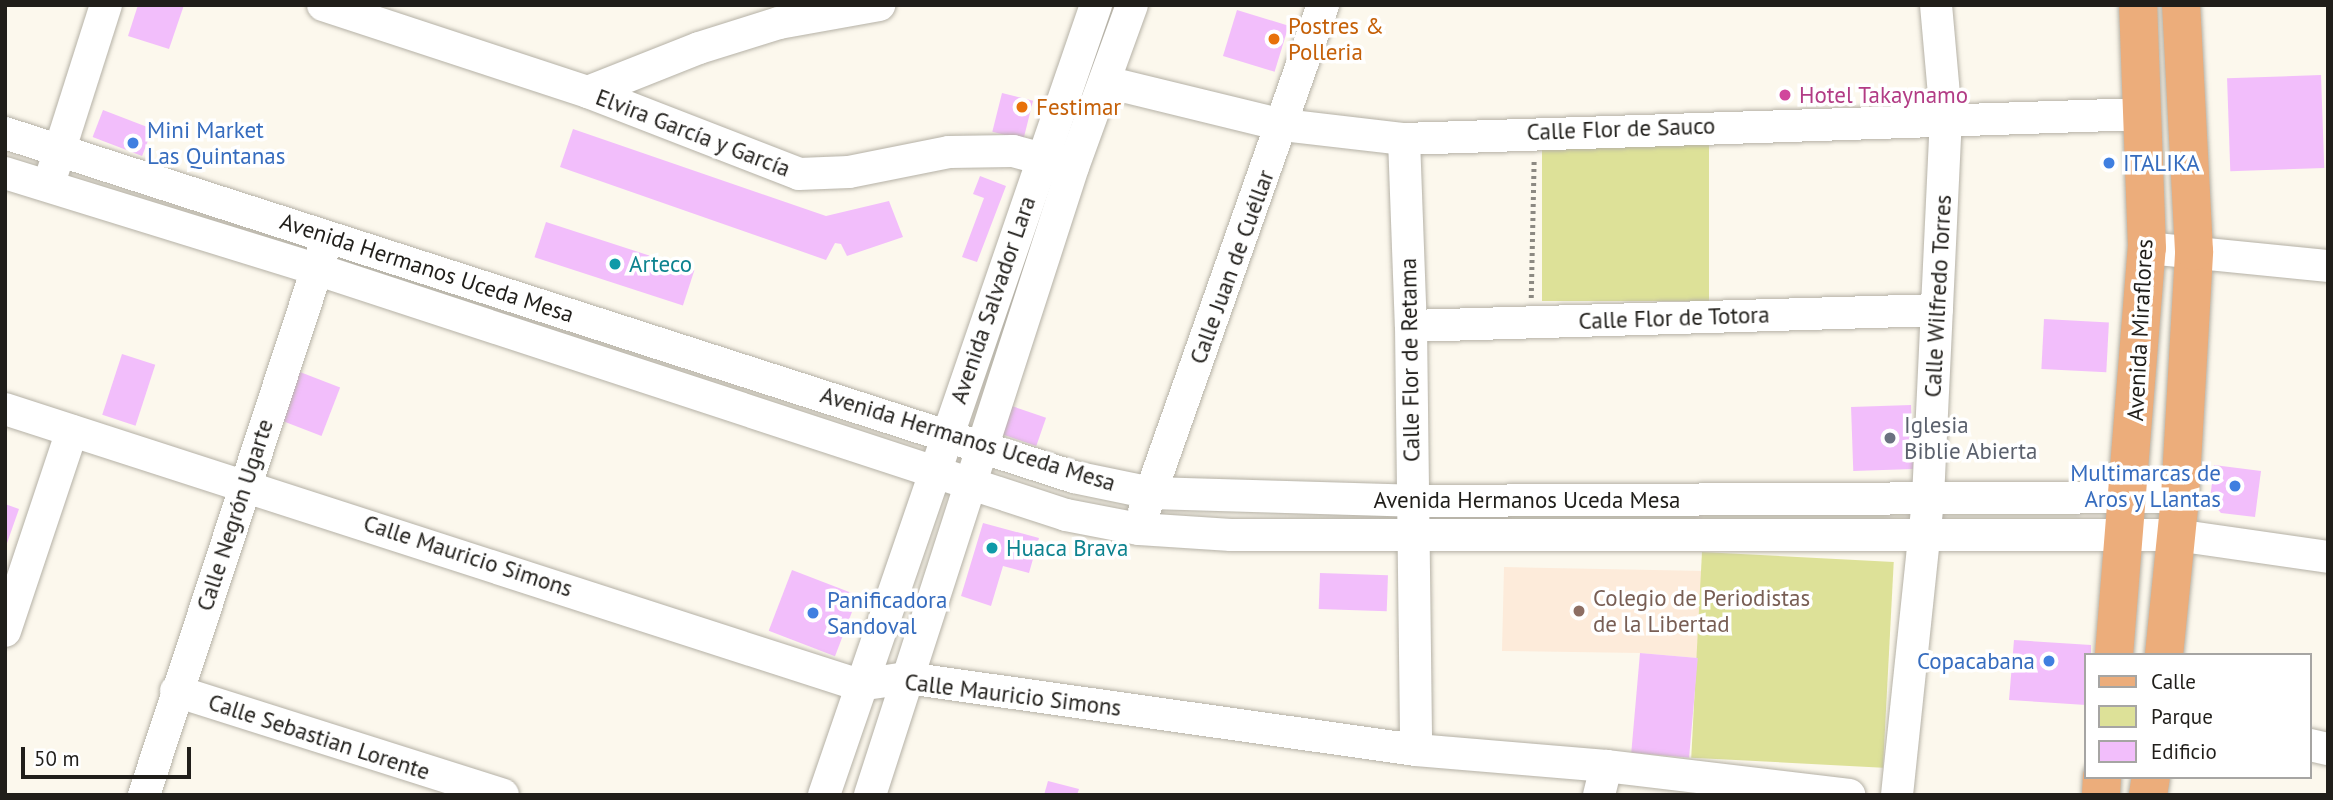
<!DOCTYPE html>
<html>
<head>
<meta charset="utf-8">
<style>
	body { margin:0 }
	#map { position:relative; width:2333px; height:800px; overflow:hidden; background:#fcf8ed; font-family:"PT Sans",sans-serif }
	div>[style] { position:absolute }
	.education>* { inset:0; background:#fdebda }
	.green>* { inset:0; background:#dde198; transform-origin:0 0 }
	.building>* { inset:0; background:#f2befb; transform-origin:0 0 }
	.path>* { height:4.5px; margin-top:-2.25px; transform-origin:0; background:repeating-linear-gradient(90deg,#8c8982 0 3.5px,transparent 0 7px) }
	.roads { filter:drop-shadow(0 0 2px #b5b1a6) drop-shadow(0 0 2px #b5b1a6) }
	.minor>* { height:32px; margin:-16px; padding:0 16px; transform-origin:16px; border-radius:16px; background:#fff }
	.major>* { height:38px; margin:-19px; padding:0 19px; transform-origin:19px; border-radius:19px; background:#ecad7b }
	.dots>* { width:19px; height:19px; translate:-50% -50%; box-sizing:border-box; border:4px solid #fff; border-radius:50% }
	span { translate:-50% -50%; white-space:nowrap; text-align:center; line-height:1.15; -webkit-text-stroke:7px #fff; paint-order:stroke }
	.food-label { font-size:23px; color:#c56008 }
	.left { translate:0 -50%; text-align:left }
	.hotel-label { font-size:23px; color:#b23c85 }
	.street-label { font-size:23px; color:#201e1a }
	.shop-label { font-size:23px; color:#366cbe }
	.right { translate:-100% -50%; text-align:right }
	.culture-label { font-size:23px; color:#0d838f }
	.worship-label { font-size:23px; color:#5b616d }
	.education-label { font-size:23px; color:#785e54 }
	.frame { position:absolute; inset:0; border:7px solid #201e1a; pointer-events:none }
	.legend { position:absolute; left:2084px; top:653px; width:228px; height:126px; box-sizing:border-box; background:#fff; border:2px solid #a6a5a3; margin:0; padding:9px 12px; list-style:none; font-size:21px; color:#201e1a }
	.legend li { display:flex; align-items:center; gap:14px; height:35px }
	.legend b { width:35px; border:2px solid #a6a5a3 }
	.scale { position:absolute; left:21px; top:747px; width:170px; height:32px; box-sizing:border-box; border:4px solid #201e1a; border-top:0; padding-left:9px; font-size:21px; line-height:24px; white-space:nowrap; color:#201e1a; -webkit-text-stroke:5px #fff; paint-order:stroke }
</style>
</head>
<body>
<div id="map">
	<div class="education">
		<i style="clip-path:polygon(1504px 567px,1705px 571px,1698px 658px,1640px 653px,1502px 651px)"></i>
	</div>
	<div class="green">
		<i style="left:1542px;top:138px;width:167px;height:163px"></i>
		<i style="left:1702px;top:552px;width:192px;height:206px;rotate:3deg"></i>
	</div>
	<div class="building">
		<i style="clip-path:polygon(138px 5px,184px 5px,169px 49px,128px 36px)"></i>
		<i style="left:1237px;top:10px;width:54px;height:48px;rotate:17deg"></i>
		<i style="left:2321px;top:75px;width:93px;height:94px;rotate:88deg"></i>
		<i style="left:1002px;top:93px;width:32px;height:40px;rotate:14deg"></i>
		<i style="left:103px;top:110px;width:53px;height:29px;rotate:21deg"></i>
		<i style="clip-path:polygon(573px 129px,826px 216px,889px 201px,903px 237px,847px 256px,841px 244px,835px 243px,826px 260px,560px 167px)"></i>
		<i style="clip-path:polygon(980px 176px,1006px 186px,977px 262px,962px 257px,984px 198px,973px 194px)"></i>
		<i style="left:546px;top:222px;width:156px;height:37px;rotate:18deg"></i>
		<i style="left:2044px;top:319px;width:65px;height:50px;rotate:3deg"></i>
		<i style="left:122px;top:354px;width:35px;height:64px;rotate:18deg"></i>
		<i style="left:300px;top:372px;width:43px;height:52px;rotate:21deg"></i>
		<i style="left:1911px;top:405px;width:64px;height:60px;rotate:88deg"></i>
		<i style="left:1012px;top:406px;width:36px;height:30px;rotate:19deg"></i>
		<i style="clip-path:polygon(2214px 465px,2261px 471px,2255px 517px,2221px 513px,2210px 500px)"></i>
		<i style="clip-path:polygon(5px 504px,19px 509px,6px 546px,5px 546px)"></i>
		<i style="clip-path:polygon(983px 523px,1039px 538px,1029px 573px,1003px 566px,991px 606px,961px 596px)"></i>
		<i style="left:792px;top:570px;width:71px;height:65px;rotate:21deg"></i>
		<i style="left:1320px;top:573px;width:68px;height:36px;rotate:2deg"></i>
		<i style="clip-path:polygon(2014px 640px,2091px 645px,2091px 655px,2086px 655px,2086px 705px,2009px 700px)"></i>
		<i style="left:1640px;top:653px;width:58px;height:100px;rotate:5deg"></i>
		<i style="clip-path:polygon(1048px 781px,1079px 789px,1077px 795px,1044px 795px)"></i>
	</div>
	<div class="path">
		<i style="left:1531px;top:298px;width:139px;rotate:-88.8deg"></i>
	</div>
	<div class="roads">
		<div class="minor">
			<i style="left:323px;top:5px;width:279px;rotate:18.2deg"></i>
			<i style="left:588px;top:92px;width:226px;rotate:21.2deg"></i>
			<i style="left:799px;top:174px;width:50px;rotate:-2.3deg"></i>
			<i style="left:849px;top:172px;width:102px;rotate:-11.3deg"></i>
			<i style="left:949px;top:152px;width:64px;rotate:-0.9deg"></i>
			<i style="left:1013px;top:151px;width:51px;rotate:14.9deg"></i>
			<i style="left:1106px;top:82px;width:182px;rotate:13.7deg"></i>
			<i style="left:1283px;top:125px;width:122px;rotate:6.6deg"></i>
			<i style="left:1404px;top:139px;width:738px;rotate:-1.94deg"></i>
			<i style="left:588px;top:92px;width:119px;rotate:-21.6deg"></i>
			<i style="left:699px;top:48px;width:84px;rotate:-17.4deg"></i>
			<i style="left:779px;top:23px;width:102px;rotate:-10.2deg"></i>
			<i style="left:5px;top:133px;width:1123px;rotate:17.84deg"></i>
			<i style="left:1074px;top:477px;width:79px;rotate:11.7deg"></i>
			<i style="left:1151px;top:493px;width:262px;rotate:1.7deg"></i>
			<i style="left:1413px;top:501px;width:767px;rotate:-0.3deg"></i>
			<i style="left:1404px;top:139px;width:187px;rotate:87.9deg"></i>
			<i style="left:1411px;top:326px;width:424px;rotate:89.3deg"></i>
			<i style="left:53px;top:171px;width:174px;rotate:-72.3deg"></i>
			<i style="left:5px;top:173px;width:325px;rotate:17.2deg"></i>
			<i style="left:316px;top:269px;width:789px;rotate:18.16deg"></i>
			<i style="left:1066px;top:515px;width:74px;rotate:10.9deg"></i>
			<i style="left:1139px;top:529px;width:92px;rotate:3.7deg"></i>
			<i style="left:1231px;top:535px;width:945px"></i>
			<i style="left:2176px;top:535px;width:154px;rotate:8.2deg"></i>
			<i style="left:2147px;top:248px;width:182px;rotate:5.7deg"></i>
			<i style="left:1411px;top:326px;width:526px;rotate:-1.74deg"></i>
			<i style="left:5px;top:409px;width:897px;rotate:17.91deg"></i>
			<i style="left:859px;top:685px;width:49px;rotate:-8.3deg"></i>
			<i style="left:907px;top:678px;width:514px;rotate:8.05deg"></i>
			<i style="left:1416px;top:750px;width:191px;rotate:4.8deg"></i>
			<i style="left:1606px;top:766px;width:245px;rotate:6.8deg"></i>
			<i style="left:1144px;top:512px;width:538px;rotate:-70.55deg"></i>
			<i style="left:5px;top:631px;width:211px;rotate:-71.5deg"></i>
			<i style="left:176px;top:691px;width:343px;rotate:17.6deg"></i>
			<i style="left:2310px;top:745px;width:18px;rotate:13deg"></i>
			<i style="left:144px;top:795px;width:573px;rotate:-71.79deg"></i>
			<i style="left:824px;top:795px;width:836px;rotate:-71deg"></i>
			<i style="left:870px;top:795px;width:660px;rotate:-72.09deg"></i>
			<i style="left:1073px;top:167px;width:172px;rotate:-70deg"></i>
			<i style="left:1599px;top:795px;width:30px;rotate:-76deg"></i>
			<i style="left:1897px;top:795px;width:299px;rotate:-84deg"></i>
			<i style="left:1928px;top:498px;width:381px;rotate:-87.3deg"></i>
			<i style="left:1946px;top:117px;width:112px;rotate:-95.1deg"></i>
		</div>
		<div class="major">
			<i style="left:2114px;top:655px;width:408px;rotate:-85.4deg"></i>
			<i style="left:2147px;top:248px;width:243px;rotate:-92.1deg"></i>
			<i style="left:2164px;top:655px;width:159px;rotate:-84.2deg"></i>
			<i style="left:2180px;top:497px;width:246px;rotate:-86.7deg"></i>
			<i style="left:2194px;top:251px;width:246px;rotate:-93deg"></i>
			<i style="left:2101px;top:795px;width:18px;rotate:-87deg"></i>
			<i style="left:2148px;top:795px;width:18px;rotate:-81deg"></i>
		</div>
	</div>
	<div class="dots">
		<i style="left:1274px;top:39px;background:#e8710a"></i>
		<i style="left:1785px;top:95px;background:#d1479c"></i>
		<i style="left:1022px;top:107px;background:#e8710a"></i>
		<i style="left:133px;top:143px;background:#3f7fe0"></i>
		<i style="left:2109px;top:163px;background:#3f7fe0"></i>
		<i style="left:615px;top:264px;background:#0f9aa8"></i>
		<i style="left:1890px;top:438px;background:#6b7280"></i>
		<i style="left:2235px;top:486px;background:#3f7fe0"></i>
		<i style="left:992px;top:548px;background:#0f9aa8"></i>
		<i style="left:1579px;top:611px;background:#8d6e63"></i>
		<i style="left:813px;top:613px;background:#3f7fe0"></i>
		<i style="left:2049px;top:661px;background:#3f7fe0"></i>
	</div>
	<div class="food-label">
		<span class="left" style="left:1288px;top:39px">Postres &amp;<br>Polleria</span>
		<span class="left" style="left:1036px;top:107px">Festimar</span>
	</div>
	<div class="hotel-label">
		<span class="left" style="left:1799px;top:95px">Hotel Takaynamo</span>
	</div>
	<div class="street-label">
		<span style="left:1621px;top:129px;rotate:-2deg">Calle Flor de Sauco</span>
		<span style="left:693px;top:133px;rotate:21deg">Elvira García y García</span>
		<span style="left:1232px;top:267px;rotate:-70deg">Calle Juan de Cuéllar</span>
		<span style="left:427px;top:268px;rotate:18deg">Avenida Hermanos Uceda Mesa</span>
		<span style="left:1938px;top:296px;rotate:-87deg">Calle Wilfredo Torres</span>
		<span style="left:993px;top:300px;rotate:-71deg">Avenida Salvador Lara</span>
		<span style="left:1674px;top:318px;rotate:-2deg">Calle Flor de Totora</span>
		<span style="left:2140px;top:330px;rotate:-87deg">Avenida Miraflores</span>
		<span style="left:1410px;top:360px;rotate:-91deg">Calle Flor de Retama</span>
		<span style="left:968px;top:439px;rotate:17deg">Avenida Hermanos Uceda Mesa</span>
		<span style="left:1527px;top:500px">Avenida Hermanos Uceda Mesa</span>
		<span style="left:235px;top:515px;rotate:-72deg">Calle Negrón Ugarte</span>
		<span style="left:468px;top:556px;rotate:18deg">Calle Mauricio Simons</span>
		<span style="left:1013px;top:695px;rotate:7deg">Calle Mauricio Simons</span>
		<span style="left:319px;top:737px;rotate:18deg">Calle Sebastian Lorente</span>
	</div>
	<div class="shop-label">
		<span class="left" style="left:147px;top:143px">Mini Market<br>Las Quintanas</span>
		<span class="left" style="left:2123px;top:163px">ITALIKA</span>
		<span class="right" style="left:2221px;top:486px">Multimarcas de<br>Aros y Llantas</span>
		<span class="left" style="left:827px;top:613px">Panificadora<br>Sandoval</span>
		<span class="right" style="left:2035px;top:661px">Copacabana</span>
	</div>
	<div class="culture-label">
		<span class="left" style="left:629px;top:264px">Arteco</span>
		<span class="left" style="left:1006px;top:548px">Huaca Brava</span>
	</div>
	<div class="worship-label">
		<span class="left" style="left:1904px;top:438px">Iglesia<br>Biblie Abierta</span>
	</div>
	<div class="education-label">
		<span class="left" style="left:1593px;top:611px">Colegio de Periodistas<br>de la Libertad</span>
	</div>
	<div class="frame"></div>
	<ul class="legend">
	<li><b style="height:9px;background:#ecad7b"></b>Calle</li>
	<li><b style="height:19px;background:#dde198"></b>Parque</li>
	<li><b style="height:19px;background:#f2befb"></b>Edificio</li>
	</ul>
	<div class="scale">50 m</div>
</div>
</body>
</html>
